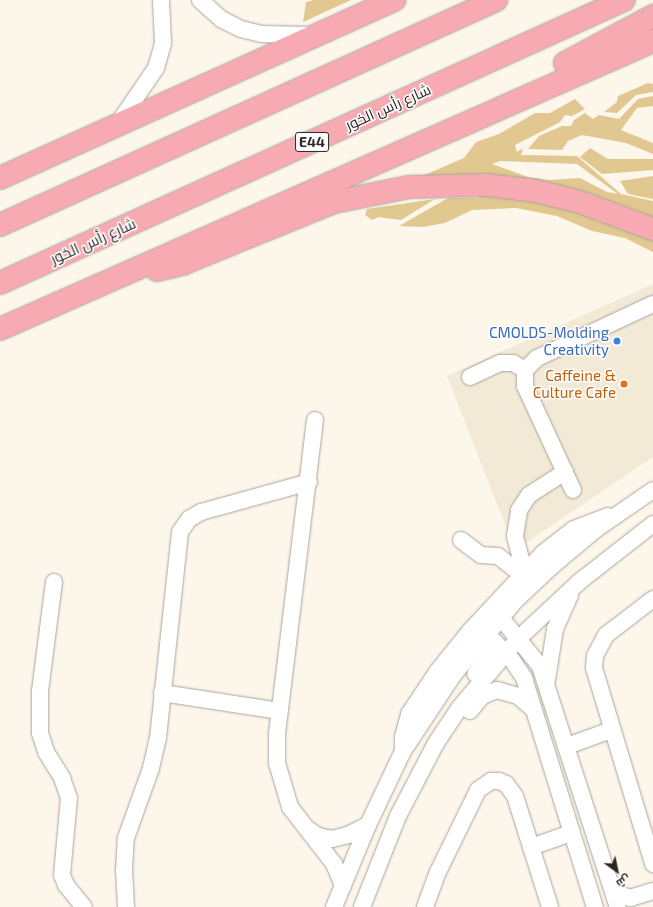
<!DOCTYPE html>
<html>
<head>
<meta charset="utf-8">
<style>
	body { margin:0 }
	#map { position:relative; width:653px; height:907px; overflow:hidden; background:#fcf6eb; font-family:"Exo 2",Cairo,sans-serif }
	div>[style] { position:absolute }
	.built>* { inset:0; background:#f2e9d7 }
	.green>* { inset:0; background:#e1c790 }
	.roads { filter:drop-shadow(0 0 1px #aaa49a) drop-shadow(0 0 1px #aaa49a) }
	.minor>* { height:16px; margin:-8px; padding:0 8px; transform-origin:8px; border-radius:8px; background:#fff }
	.highway>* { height:22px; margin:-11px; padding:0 11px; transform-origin:11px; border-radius:11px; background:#f7aab1 }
	.dots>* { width:11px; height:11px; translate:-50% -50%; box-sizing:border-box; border:2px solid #fff; border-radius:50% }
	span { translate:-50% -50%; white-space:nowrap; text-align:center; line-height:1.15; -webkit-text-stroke:3px #fff; paint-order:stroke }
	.shield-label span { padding:1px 3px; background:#fff; border:1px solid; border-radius:3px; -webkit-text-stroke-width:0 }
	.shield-label { font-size:14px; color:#292722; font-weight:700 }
	.street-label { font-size:15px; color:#292722 }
	.shop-label { font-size:15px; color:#366cbe }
	.right { translate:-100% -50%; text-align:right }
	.food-label { font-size:15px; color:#c56008 }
	.north { position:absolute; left:597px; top:851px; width:40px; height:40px; -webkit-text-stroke:3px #fff; paint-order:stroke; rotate:147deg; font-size:11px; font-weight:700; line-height:16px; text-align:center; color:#292722 }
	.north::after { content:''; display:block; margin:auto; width:14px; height:18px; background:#292722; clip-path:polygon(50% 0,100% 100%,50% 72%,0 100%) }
</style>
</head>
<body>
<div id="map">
	<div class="built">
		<i style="clip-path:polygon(653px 284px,653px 457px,515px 550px,447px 376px)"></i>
	</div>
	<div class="green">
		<i style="clip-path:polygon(314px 0,351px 0,303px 22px,306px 2px)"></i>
		<i style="clip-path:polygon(648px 83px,653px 84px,653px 92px,636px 95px,617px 113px,604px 112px,617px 102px,618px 96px)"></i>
		<i style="clip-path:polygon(653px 96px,653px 106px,637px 108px,621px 130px,653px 143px,653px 154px,626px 143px,582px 135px,568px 141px,562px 150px,528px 149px,539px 136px,562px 126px,571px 126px,574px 120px,585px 113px,593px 119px,599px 115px,619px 119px,638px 99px)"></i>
		<i style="clip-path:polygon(evenodd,575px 99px,585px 109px,572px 116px,565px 115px,560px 122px,515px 145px,517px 152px,523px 148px,521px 155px,577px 156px,621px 194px,653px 201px,653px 221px,420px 177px,464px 158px,476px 142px,499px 134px,535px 113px,550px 113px,575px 99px,500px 161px,577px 164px,618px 194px,607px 192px,580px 178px,549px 180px,528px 177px,492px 164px,500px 161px)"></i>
		<i style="clip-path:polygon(590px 148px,608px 159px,653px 159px,653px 170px,602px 174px,580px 157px)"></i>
		<i style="clip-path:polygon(653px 176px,653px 199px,628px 194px,620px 181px)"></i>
		<i style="clip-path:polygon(482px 192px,535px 198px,653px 237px,653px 252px,625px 238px,592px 231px,557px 216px,516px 208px,472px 210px,445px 223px,423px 227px,399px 226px,448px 198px,478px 198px)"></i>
		<i style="clip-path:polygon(435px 199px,401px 220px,378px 217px,372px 220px,365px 215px,367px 209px)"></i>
	</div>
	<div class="roads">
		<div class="minor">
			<i style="left:200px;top:0;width:28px;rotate:42deg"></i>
			<i style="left:221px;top:19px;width:22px;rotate:27deg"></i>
			<i style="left:241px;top:29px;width:21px;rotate:14deg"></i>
			<i style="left:261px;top:34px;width:51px;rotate:1.1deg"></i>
			<i style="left:117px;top:125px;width:69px;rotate:-55.6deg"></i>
			<i style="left:156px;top:68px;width:26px;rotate:-74deg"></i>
			<i style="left:163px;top:43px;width:43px;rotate:-92.7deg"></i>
			<i style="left:470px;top:377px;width:33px;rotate:-25deg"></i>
			<i style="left:500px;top:363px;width:13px"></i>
			<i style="left:513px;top:363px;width:14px;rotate:30deg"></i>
			<i style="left:315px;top:420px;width:315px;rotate:96.9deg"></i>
			<i style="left:277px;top:733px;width:30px;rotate:90deg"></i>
			<i style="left:277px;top:763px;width:46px;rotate:73.5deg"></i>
			<i style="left:290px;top:807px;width:72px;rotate:52.3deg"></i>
			<i style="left:334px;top:864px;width:23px;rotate:67deg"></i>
			<i style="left:573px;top:490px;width:115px;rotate:-114.8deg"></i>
			<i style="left:525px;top:386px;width:16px;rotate:-90deg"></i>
			<i style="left:525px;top:370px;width:17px;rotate:-45deg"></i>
			<i style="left:537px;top:358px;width:128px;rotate:-25deg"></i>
			<i style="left:461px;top:540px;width:25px;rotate:37deg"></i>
			<i style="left:481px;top:555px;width:17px;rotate:3deg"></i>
			<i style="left:498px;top:556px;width:29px;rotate:38deg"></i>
			<i style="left:521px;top:574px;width:15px;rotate:-90deg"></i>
			<i style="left:521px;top:559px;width:24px;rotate:-105deg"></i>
			<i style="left:515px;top:536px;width:26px;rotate:-81deg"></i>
			<i style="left:519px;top:510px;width:18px;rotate:-56deg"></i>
			<i style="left:529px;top:495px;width:43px;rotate:-32.6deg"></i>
			<i style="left:54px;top:582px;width:111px;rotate:97.3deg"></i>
			<i style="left:40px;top:692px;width:41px;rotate:90deg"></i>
			<i style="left:40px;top:733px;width:20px;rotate:72deg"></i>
			<i style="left:46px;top:752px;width:31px;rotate:58deg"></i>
			<i style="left:62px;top:778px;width:21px;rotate:71deg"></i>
			<i style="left:69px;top:798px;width:77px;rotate:95.2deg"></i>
			<i style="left:62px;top:875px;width:11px;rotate:68deg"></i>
			<i style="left:66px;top:885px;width:28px;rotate:51deg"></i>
			<i style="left:653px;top:599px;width:59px;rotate:142.5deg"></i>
			<i style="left:606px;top:635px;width:24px;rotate:118deg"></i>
			<i style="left:595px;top:656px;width:12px;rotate:95deg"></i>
			<i style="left:594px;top:668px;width:205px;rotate:73.2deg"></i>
			<i style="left:501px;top:618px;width:62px;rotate:50.9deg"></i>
			<i style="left:540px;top:666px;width:253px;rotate:72.1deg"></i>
			<i style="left:487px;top:634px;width:36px;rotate:46deg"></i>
			<i style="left:512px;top:660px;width:22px;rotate:56deg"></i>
			<i style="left:524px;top:678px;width:240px;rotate:72.8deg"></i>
			<i style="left:474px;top:648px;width:9px"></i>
			<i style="left:483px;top:648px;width:10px;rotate:61deg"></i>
			<i style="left:488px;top:657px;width:21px;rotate:127deg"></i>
			<i style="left:547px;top:680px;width:52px;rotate:-81.1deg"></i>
			<i style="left:555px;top:629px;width:37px;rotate:-66deg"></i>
			<i style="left:162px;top:693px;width:119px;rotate:8.7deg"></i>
			<i style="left:470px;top:711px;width:19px;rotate:-51deg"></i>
			<i style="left:482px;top:696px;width:16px;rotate:-22deg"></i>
			<i style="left:497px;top:690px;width:22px;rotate:16deg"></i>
			<i style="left:518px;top:696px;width:21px;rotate:41deg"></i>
			<i style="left:567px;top:746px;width:47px;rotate:-20deg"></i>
			<i style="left:403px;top:750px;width:13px;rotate:-90deg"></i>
			<i style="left:403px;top:737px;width:24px;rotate:-75deg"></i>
			<i style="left:409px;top:714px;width:50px;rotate:-56.3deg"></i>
			<i style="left:437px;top:672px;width:53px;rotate:-51.2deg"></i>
			<i style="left:470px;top:631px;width:107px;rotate:-46.9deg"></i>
			<i style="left:543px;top:553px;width:39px;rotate:-38deg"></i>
			<i style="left:574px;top:529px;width:36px;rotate:-21deg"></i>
			<i style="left:309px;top:830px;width:11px;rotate:34deg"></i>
			<i style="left:318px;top:836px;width:14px;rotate:12deg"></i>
			<i style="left:332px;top:839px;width:16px;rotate:-14deg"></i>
			<i style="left:348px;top:835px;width:22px;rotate:-27deg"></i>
			<i style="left:531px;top:847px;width:42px;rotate:-19.3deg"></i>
			<i style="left:614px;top:892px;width:17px;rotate:21deg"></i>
			<i style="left:630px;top:898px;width:24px;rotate:-17deg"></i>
			<i style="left:126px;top:907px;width:36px;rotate:-93deg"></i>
			<i style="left:124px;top:871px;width:33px;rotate:-87deg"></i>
			<i style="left:126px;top:838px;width:74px;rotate:-70.3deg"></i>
			<i style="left:151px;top:768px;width:31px;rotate:-77deg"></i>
			<i style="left:158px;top:738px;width:207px;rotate:-83.9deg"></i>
			<i style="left:180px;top:532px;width:16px;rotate:-55deg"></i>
			<i style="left:189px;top:519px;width:14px;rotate:-30deg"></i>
			<i style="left:201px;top:512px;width:112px;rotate:-15.5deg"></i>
			<i style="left:334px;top:907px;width:89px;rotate:-67.5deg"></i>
			<i style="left:368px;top:825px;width:82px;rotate:-64.7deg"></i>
			<i style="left:403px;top:751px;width:92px;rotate:-56.5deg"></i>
			<i style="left:454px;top:674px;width:95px;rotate:-50.1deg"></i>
			<i style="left:515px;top:601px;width:51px;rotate:-43.4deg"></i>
			<i style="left:552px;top:566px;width:56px;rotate:-39.9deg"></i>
			<i style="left:595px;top:530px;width:70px;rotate:-34.6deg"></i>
			<i style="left:362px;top:907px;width:98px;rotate:-68.4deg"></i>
			<i style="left:398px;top:816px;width:82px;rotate:-62.5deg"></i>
			<i style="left:436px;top:743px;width:43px;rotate:-56.3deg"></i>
			<i style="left:460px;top:707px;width:91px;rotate:-49.5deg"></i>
			<i style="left:519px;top:638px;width:82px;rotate:-43deg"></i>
			<i style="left:579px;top:582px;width:94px;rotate:-38.1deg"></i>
			<i style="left:425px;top:907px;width:37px;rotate:-70deg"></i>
			<i style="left:438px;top:872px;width:91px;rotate:-64deg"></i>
			<i style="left:478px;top:790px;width:16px;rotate:-35deg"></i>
			<i style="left:491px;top:781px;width:8px"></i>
			<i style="left:499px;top:781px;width:8px;rotate:23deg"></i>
			<i style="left:506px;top:784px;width:15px;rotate:53deg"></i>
			<i style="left:515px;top:796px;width:116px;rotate:72.5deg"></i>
		</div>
		<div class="highway">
			<i style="left:565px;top:63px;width:100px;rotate:-28.1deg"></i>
			<i style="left:0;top:178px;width:433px;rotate:-24.3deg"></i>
			<i style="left:0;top:225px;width:545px;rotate:-24.4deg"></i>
			<i style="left:157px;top:270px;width:26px;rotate:-13deg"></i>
			<i style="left:182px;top:264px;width:164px;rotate:-22.2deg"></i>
			<i style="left:334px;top:202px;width:76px;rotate:-11.3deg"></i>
			<i style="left:409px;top:187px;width:78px;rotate:-1.5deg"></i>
			<i style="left:487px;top:185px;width:49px;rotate:7deg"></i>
			<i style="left:536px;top:191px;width:45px;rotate:14deg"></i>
			<i style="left:580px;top:202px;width:78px;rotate:20.3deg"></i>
			<i style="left:0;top:283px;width:685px;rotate:-24.4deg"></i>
			<i style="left:0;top:329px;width:714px;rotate:-23.8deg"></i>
		</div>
	</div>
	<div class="dots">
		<i style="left:617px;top:341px;background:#3f7fe0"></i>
		<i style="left:624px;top:384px;background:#e8710a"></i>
	</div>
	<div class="shield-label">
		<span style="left:312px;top:142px">E44</span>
	</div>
	<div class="street-label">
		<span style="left:388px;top:107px;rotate:-24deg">شارع رأس الخور</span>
		<span style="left:93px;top:241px;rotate:-24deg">شارع رأس الخور</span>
	</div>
	<div class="shop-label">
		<span class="right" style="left:609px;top:341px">CMOLDS-Molding<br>Creativity</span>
	</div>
	<div class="food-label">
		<span class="right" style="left:616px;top:384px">Caffeine &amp;<br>Culture Cafe</span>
	</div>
	<div class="north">ش</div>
</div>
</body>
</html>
